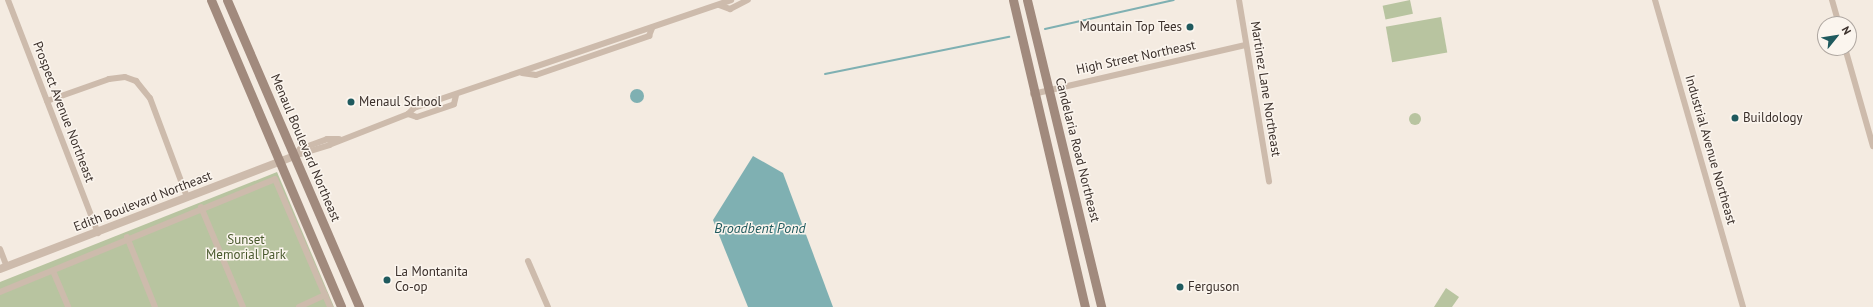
<!DOCTYPE html>
<html>
<head>
<meta charset="utf-8">
<style>
	body { margin:0 }
	#map { position:relative; width:1873px; height:307px; overflow:hidden; background:#f4ebe1; font-family:"PT Sans",sans-serif }
	div>[style] { position:absolute }
	.green>* { inset:0; background:#b8c4a0; transform-origin:0 0 }
	.round { border-radius:50% }
	.water>* { inset:0; background:#7fb0b2 }
	.stream>* { height:2px; margin:-1px; padding:0 1px; transform-origin:1px; border-radius:1px; background:#7fb0b2 }
	.minor>* { height:6px; margin:-3px; padding:0 3px; transform-origin:3px; border-radius:3px; background:#cdbbac }
	.tertiary>* { height:8px; margin:-4px; padding:0 4px; transform-origin:4px; border-radius:4px; background:#cdbbac }
	.secondary>* { height:9px; margin:-4.5px; padding:0 4.5px; transform-origin:4.5px; border-radius:4.5px; background:#a18a7d }
	.dots>* { width:11px; height:11px; translate:-50% -50%; box-sizing:border-box; border:2px solid #fbf5ee; border-radius:50% }
	span { translate:-50% -50%; white-space:nowrap; text-align:center; line-height:1.15; -webkit-text-stroke:3px #fbf5ee; paint-order:stroke }
	.poi-label { font-size:13px; color:#3b302b }
	.right { translate:-100% -50%; text-align:right }
	.left { translate:0 -50%; text-align:left }
	.street-label { font-size:13px; color:#3b302b }
	.park-label { font-size:13px; color:#4a5a2e }
	.water-label { font-size:14px; color:#1f5a5e; font-style:italic }
	.north { position:absolute; left:1817px; top:16px; width:40px; height:40px; box-sizing:border-box; background:#fbf5ee; border:1px solid #aea6a0; border-radius:50%; rotate:60deg; font-size:11px; font-weight:700; line-height:16px; text-align:center; color:#3b302b }
	.north::after { content:''; display:block; margin:auto; width:14px; height:18px; background:#1f5a5e; clip-path:polygon(50% 0,100% 100%,50% 72%,0 100%) }
</style>
</head>
<body>
<div id="map">
	<div class="green">
		<i style="left:1410px;top:0;width:14px;height:28px;rotate:78deg"></i>
		<i style="left:1441px;top:17px;width:36px;height:56px;rotate:80deg"></i>
		<i class="round" style="left:1409px;top:113px;width:12px;height:12px"></i>
		<i style="clip-path:polygon(277px 172px,334px 307px,0 307px,0 282px)"></i>
		<i style="clip-path:polygon(1446px 288px,1459px 297px,1452px 307px,1434px 307px)"></i>
	</div>
	<div class="water">
		<i class="round" style="left:630px;top:89px;width:14px;height:14px"></i>
		<i style="clip-path:polygon(753px 156px,783px 173px,833px 307px,748px 307px,713px 220px)"></i>
	</div>
	<div class="stream">
		<i style="left:1045px;top:29px;width:132px;rotate:-12.7deg"></i>
		<i style="left:825px;top:74px;width:188px;rotate:-11.4deg"></i>
	</div>
	<div class="minor">
		<i style="left:8px;top:0;width:250px;rotate:68.9deg"></i>
		<i style="left:1239px;top:0;width:184px;rotate:80.6deg"></i>
		<i style="left:1655px;top:0;width:319px;rotate:74deg"></i>
		<i style="left:1832px;top:0;width:25px;rotate:74deg"></i>
		<i style="left:719px;top:5px;width:12px;rotate:20deg"></i>
		<i style="left:730px;top:9px;width:20px;rotate:-27deg"></i>
		<i style="left:1845px;top:48px;width:102px;rotate:74.1deg"></i>
		<i style="left:522px;top:73px;width:14px;rotate:8deg"></i>
		<i style="left:536px;top:75px;width:120px;rotate:-19deg"></i>
		<i style="left:649px;top:36px;width:9px;rotate:-69deg"></i>
		<i style="left:1033px;top:94px;width:218px;rotate:-13deg"></i>
		<i style="left:47px;top:101px;width:66px;rotate:-19.5deg"></i>
		<i style="left:109px;top:79px;width:16px;rotate:-7deg"></i>
		<i style="left:125px;top:77px;width:12px;rotate:20deg"></i>
		<i style="left:136px;top:81px;width:22px;rotate:51deg"></i>
		<i style="left:150px;top:98px;width:106px;rotate:69.5deg"></i>
		<i style="left:408px;top:114px;width:9px;rotate:18deg"></i>
		<i style="left:417px;top:117px;width:39px;rotate:-19deg"></i>
		<i style="left:454px;top:104px;width:9px;rotate:-77deg"></i>
		<i style="left:294px;top:156px;width:37px;rotate:-17deg"></i>
		<i style="left:329px;top:145px;width:85px;rotate:-21.4deg"></i>
		<i style="left:408px;top:114px;width:8px;rotate:-45deg"></i>
		<i style="left:414px;top:108px;width:335px;rotate:-18.8deg"></i>
		<i style="left:294px;top:156px;width:9px;rotate:-49deg"></i>
		<i style="left:300px;top:149px;width:29px;rotate:-20deg"></i>
		<i style="left:327px;top:139px;width:12px"></i>
		<i style="left:201px;top:207px;width:108px;rotate:67.2deg"></i>
		<i style="left:127px;top:237px;width:75px;rotate:68.2deg"></i>
		<i style="left:0;top:249px;width:19px;rotate:69deg"></i>
		<i style="left:528px;top:261px;width:50px;rotate:66.5deg"></i>
		<i style="left:53px;top:271px;width:39px;rotate:67deg"></i>
		<i style="left:0;top:292px;width:297px;rotate:-22.3deg"></i>
		<i style="left:275px;top:179px;width:139px;rotate:66.7deg"></i>
		<i style="left:299px;top:307px;width:29px;rotate:-25deg"></i>
	</div>
	<div class="tertiary">
		<i style="left:0;top:269px;width:315px;rotate:-21deg"></i>
	</div>
	<div class="secondary">
		<i style="left:211px;top:0;width:333px;rotate:67deg"></i>
		<i style="left:227px;top:0;width:334px;rotate:66.7deg"></i>
		<i style="left:1013px;top:0;width:315px;rotate:76.8deg"></i>
		<i style="left:1027px;top:0;width:316px;rotate:76.4deg"></i>
	</div>
	<div class="dots">
		<i style="left:1190px;top:27px;background:#1f5a5e"></i>
		<i style="left:351px;top:102px;background:#1f5a5e"></i>
		<i style="left:1735px;top:118px;background:#1f5a5e"></i>
		<i style="left:387px;top:280px;background:#1f5a5e"></i>
		<i style="left:1180px;top:287px;background:#1f5a5e"></i>
	</div>
	<div class="poi-label">
		<span class="right" style="left:1182px;top:27px">Mountain Top Tees</span>
		<span class="left" style="left:359px;top:102px">Menaul School</span>
		<span class="left" style="left:1743px;top:118px">Buildology</span>
		<span class="left" style="left:395px;top:280px">La Montanita<br>Co-op</span>
		<span class="left" style="left:1188px;top:287px">Ferguson</span>
	</div>
	<div class="street-label">
		<span style="left:1136px;top:58px;rotate:-12deg">High Street Northeast</span>
		<span style="left:1265px;top:89px;rotate:81deg">Martinez Lane Northeast</span>
		<span style="left:63px;top:112px;rotate:69deg">Prospect Avenue Northeast</span>
		<span style="left:305px;top:148px;rotate:67deg">Menaul Boulevard Northeast</span>
		<span style="left:1077px;top:150px;rotate:76deg">Candelaria Road Northeast</span>
		<span style="left:1710px;top:150px;rotate:74deg">Industrial Avenue Northeast</span>
		<span style="left:143px;top:202px;rotate:-21deg">Edith Boulevard Northeast</span>
	</div>
	<div class="park-label">
		<span style="left:246px;top:248px">Sunset<br>Memorial Park</span>
	</div>
	<div class="water-label">
		<span style="left:760px;top:228px">Broadbent Pond</span>
	</div>
	<div class="north">N</div>
</div>
</body>
</html>
